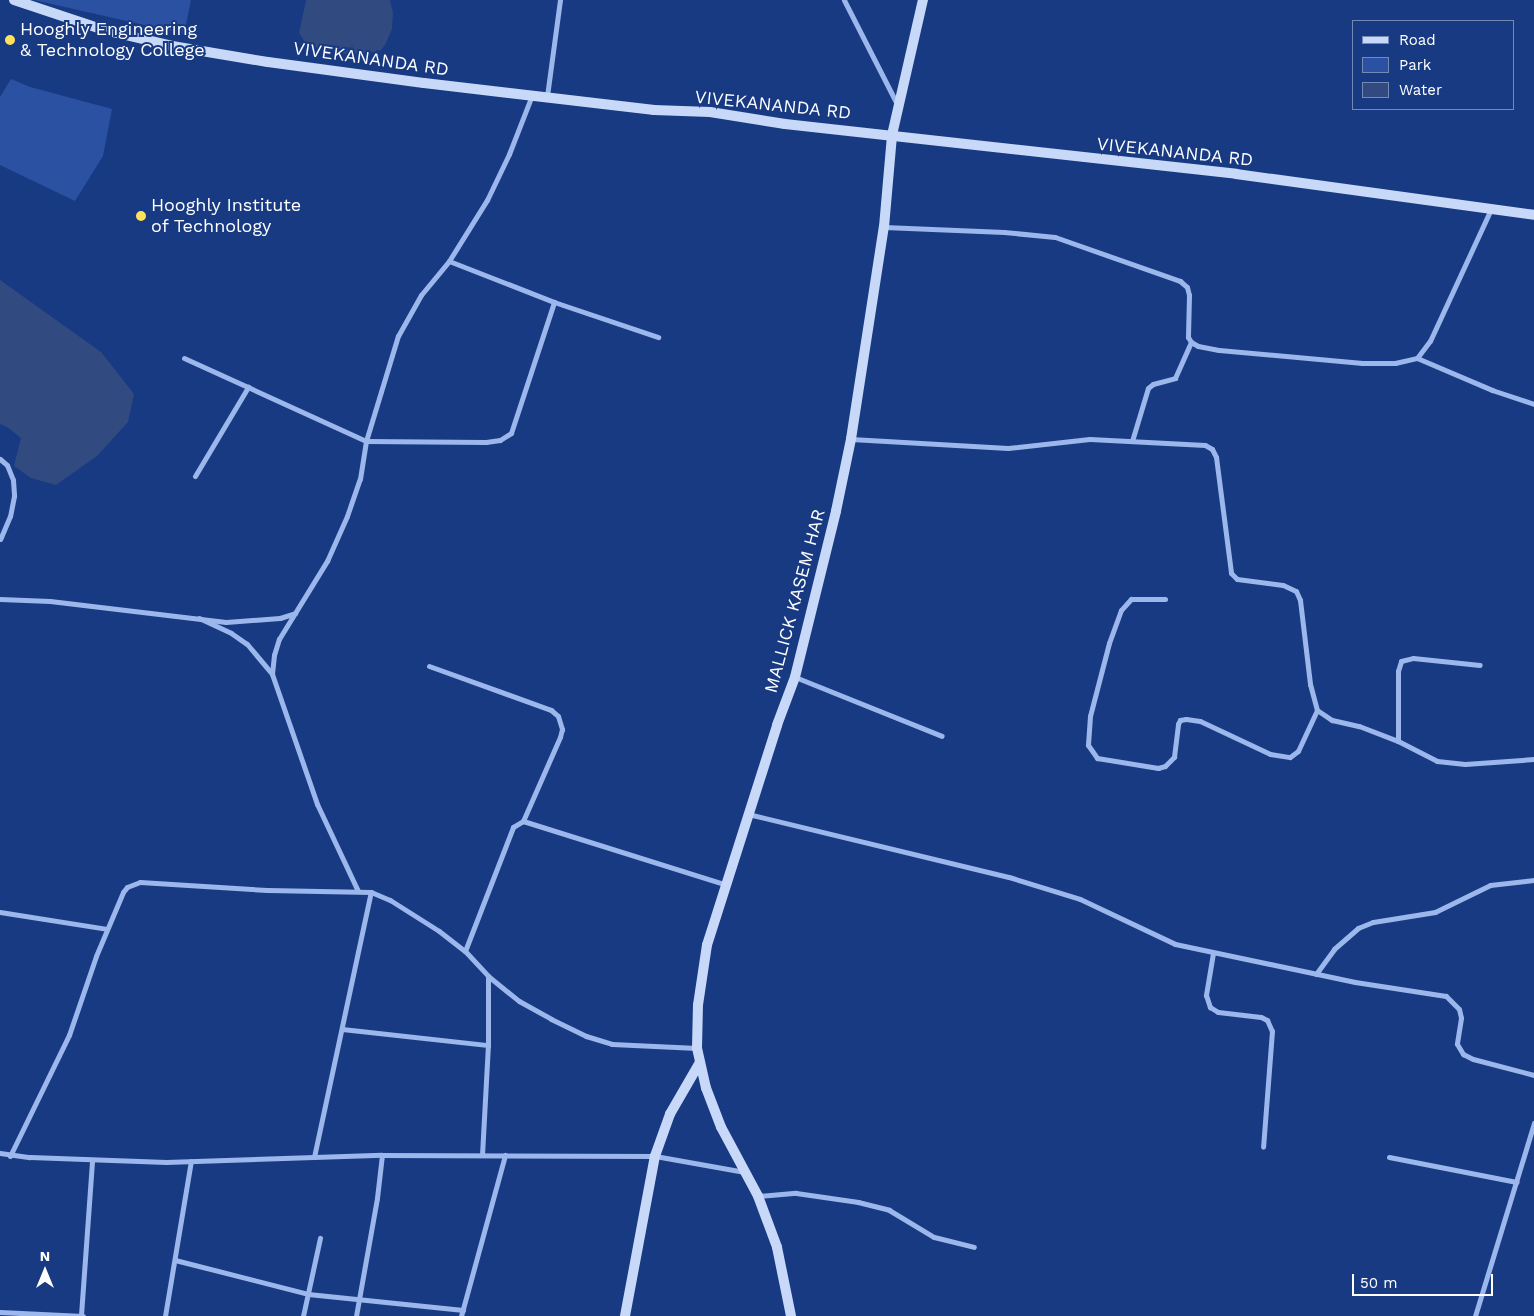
<!DOCTYPE html>
<html>
<head>
<meta charset="utf-8">
<style>
	body { margin:0 }
	#map { position:relative; width:1534px; height:1316px; overflow:hidden; background:#183a82; font-family:"Work Sans",sans-serif }
	div>[style] { position:absolute }
	.green>* { inset:0; background:#2b52a2 }
	.water>* { inset:0; background:#314a80 }
	.street>* { height:5px; margin:-2.5px; padding:0 2.5px; transform-origin:2.5px; border-radius:2.5px; background:#9cb7ec }
	.secondary>* { height:10px; margin:-5px; padding:0 5px; transform-origin:5px; border-radius:5px; background:#c8d8f8 }
	.dots>* { width:14px; height:14px; translate:-50% -50%; box-sizing:border-box; border:2px solid #183a82; border-radius:50% }
	span { translate:-50% -50%; white-space:nowrap; text-align:center; line-height:1.15; -webkit-text-stroke:4px #183a82; paint-order:stroke }
	.poi-label { font-size:18px; color:#fff }
	.left { translate:0 -50%; text-align:left }
	.street-label { font-size:18px; color:#fff }
	.legend { position:absolute; left:1352px; top:20px; width:162px; height:90px; box-sizing:border-box; background:#183a82; border:1px solid #7489b4; margin:0; padding:6px 9px; list-style:none; font-size:15px; color:#fff }
	.legend li { display:flex; align-items:center; gap:10px; height:25px }
	.legend b { width:25px; border:1px solid #7489b4 }
	.north { position:absolute; left:20px; top:1246px; width:50px; height:50px; -webkit-text-stroke:4px #183a82; paint-order:stroke; rotate:0deg; font-size:14px; font-weight:700; line-height:20px; text-align:center; color:#fff }
	.north::after { content:''; display:block; margin:auto; width:18px; height:22px; background:#fff; clip-path:polygon(50% 0,100% 100%,50% 72%,0 100%) }
	.scale { position:absolute; left:1352px; top:1274px; width:141px; height:22px; box-sizing:border-box; border:2px solid #fff; border-top:0; padding-left:6px; font-size:15px; line-height:18px; white-space:nowrap; color:#fff; -webkit-text-stroke:4px #183a82; paint-order:stroke }
</style>
</head>
<body>
<div id="map">
	<div class="green">
		<i style="clip-path:polygon(34px 0,191px 0,184px 34px)"></i>
		<i style="clip-path:polygon(11px 79px,30px 87px,112px 109px,103px 156px,75px 201px,0 165px,0 97px)"></i>
	</div>
	<div class="water">
		<i style="clip-path:polygon(306px 0,390px 0,393px 13px,392px 29px,385px 45px,381px 50px,374px 52px,346px 54px,317px 48px,305px 42px,299px 33px)"></i>
		<i style="clip-path:polygon(0 280px,101px 352px,134px 394px,128px 422px,97px 456px,56px 485px,31px 478px,14px 466px,21px 438px,7px 427px,0 424px)"></i>
	</div>
	<div class="street">
		<i style="left:844px;top:0;width:117px;rotate:63deg"></i>
		<i style="left:547px;top:96px;width:97px;rotate:-82.3deg"></i>
		<i style="left:884px;top:227px;width:120px;rotate:2.4deg"></i>
		<i style="left:1004px;top:232px;width:51px;rotate:5.6deg"></i>
		<i style="left:1055px;top:237px;width:133px;rotate:19.4deg"></i>
		<i style="left:1180px;top:281px;width:9px;rotate:41deg"></i>
		<i style="left:1187px;top:287px;width:8px;rotate:76deg"></i>
		<i style="left:1189px;top:295px;width:42px;rotate:91.4deg"></i>
		<i style="left:1188px;top:337px;width:6px;rotate:59deg"></i>
		<i style="left:1191px;top:342px;width:8px;rotate:30deg"></i>
		<i style="left:1198px;top:346px;width:21px;rotate:11deg"></i>
		<i style="left:1219px;top:350px;width:144px;rotate:5.2deg"></i>
		<i style="left:1362px;top:363px;width:33px"></i>
		<i style="left:1395px;top:363px;width:23px;rotate:-13deg"></i>
		<i style="left:1417px;top:358px;width:21px;rotate:-53deg"></i>
		<i style="left:1430px;top:341px;width:145px;rotate:-65.2deg"></i>
		<i style="left:449px;top:261px;width:113px;rotate:21.3deg"></i>
		<i style="left:554px;top:302px;width:110px;rotate:18.6deg"></i>
		<i style="left:184px;top:358px;width:200px;rotate:24.5deg"></i>
		<i style="left:366px;top:441px;width:120px;rotate:0.5deg"></i>
		<i style="left:486px;top:442px;width:14px;rotate:-8deg"></i>
		<i style="left:500px;top:440px;width:13px;rotate:-32deg"></i>
		<i style="left:511px;top:433px;width:138px;rotate:-71.8deg"></i>
		<i style="left:1417px;top:358px;width:82px;rotate:23.1deg"></i>
		<i style="left:1492px;top:390px;width:44px;rotate:18.4deg"></i>
		<i style="left:851px;top:439px;width:157px;rotate:3.3deg"></i>
		<i style="left:1008px;top:448px;width:82px;rotate:-6.3deg"></i>
		<i style="left:1090px;top:439px;width:115px;rotate:3deg"></i>
		<i style="left:1205px;top:445px;width:8px;rotate:30deg"></i>
		<i style="left:1212px;top:449px;width:9px;rotate:63deg"></i>
		<i style="left:1216px;top:457px;width:117px;rotate:82.6deg"></i>
		<i style="left:1231px;top:573px;width:8px;rotate:45deg"></i>
		<i style="left:1237px;top:579px;width:46px;rotate:7.4deg"></i>
		<i style="left:1283px;top:585px;width:14px;rotate:25deg"></i>
		<i style="left:1296px;top:591px;width:10px;rotate:66deg"></i>
		<i style="left:1300px;top:600px;width:85px;rotate:83.2deg"></i>
		<i style="left:1310px;top:684px;width:27px;rotate:75deg"></i>
		<i style="left:1317px;top:710px;width:18px;rotate:34deg"></i>
		<i style="left:1332px;top:720px;width:28px;rotate:13deg"></i>
		<i style="left:1359px;top:726px;width:42px;rotate:21deg"></i>
		<i style="left:1398px;top:741px;width:44px;rotate:27.1deg"></i>
		<i style="left:1437px;top:761px;width:28px;rotate:6deg"></i>
		<i style="left:1465px;top:764px;width:69px;rotate:-4.1deg"></i>
		<i style="left:1132px;top:441px;width:55px;rotate:-73.2deg"></i>
		<i style="left:1148px;top:388px;width:6px;rotate:-39deg"></i>
		<i style="left:1153px;top:384px;width:23px;rotate:-15deg"></i>
		<i style="left:1175px;top:378px;width:39px;rotate:-66deg"></i>
		<i style="left:0;top:459px;width:9px;rotate:41deg"></i>
		<i style="left:7px;top:465px;width:16px;rotate:68deg"></i>
		<i style="left:13px;top:480px;width:16px;rotate:86deg"></i>
		<i style="left:14px;top:496px;width:20px;rotate:101deg"></i>
		<i style="left:10px;top:516px;width:25px;rotate:113deg"></i>
		<i style="left:195px;top:476px;width:104px;rotate:-59.2deg"></i>
		<i style="left:0;top:599px;width:50px;rotate:2.3deg"></i>
		<i style="left:50px;top:601px;width:177px;rotate:6.8deg"></i>
		<i style="left:226px;top:622px;width:54px;rotate:-4.2deg"></i>
		<i style="left:280px;top:618px;width:16px;rotate:-18deg"></i>
		<i style="left:1165px;top:599px;width:34px;rotate:180deg"></i>
		<i style="left:1131px;top:599px;width:15px;rotate:132deg"></i>
		<i style="left:1121px;top:610px;width:35px;rotate:110deg"></i>
		<i style="left:1109px;top:643px;width:75px;rotate:104.6deg"></i>
		<i style="left:1090px;top:716px;width:29px;rotate:94deg"></i>
		<i style="left:1088px;top:745px;width:16px;rotate:55deg"></i>
		<i style="left:1097px;top:758px;width:62px;rotate:9.3deg"></i>
		<i style="left:1158px;top:768px;width:7px;rotate:-16deg"></i>
		<i style="left:1165px;top:766px;width:13px;rotate:-45deg"></i>
		<i style="left:1174px;top:757px;width:33px;rotate:-83deg"></i>
		<i style="left:1178px;top:724px;width:4px;rotate:-63deg"></i>
		<i style="left:1180px;top:720px;width:6px;rotate:-9deg"></i>
		<i style="left:1186px;top:719px;width:14px;rotate:8deg"></i>
		<i style="left:1200px;top:721px;width:77px;rotate:25.2deg"></i>
		<i style="left:1270px;top:754px;width:20px;rotate:9deg"></i>
		<i style="left:1290px;top:757px;width:10px;rotate:-37deg"></i>
		<i style="left:1298px;top:751px;width:45px;rotate:-65.1deg"></i>
		<i style="left:199px;top:618px;width:35px;rotate:25deg"></i>
		<i style="left:231px;top:633px;width:19px;rotate:35deg"></i>
		<i style="left:247px;top:644px;width:39px;rotate:50deg"></i>
		<i style="left:272px;top:674px;width:138px;rotate:70.9deg"></i>
		<i style="left:317px;top:804px;width:96px;rotate:64.8deg"></i>
		<i style="left:429px;top:666px;width:130px;rotate:19.8deg"></i>
		<i style="left:551px;top:710px;width:9px;rotate:41deg"></i>
		<i style="left:558px;top:716px;width:14px;rotate:73deg"></i>
		<i style="left:562px;top:729px;width:8px;rotate:104deg"></i>
		<i style="left:560px;top:737px;width:92px;rotate:113.8deg"></i>
		<i style="left:272px;top:674px;width:19px;rotate:-84deg"></i>
		<i style="left:274px;top:655px;width:17px;rotate:-73deg"></i>
		<i style="left:279px;top:639px;width:92px;rotate:-58.4deg"></i>
		<i style="left:327px;top:561px;width:49px;rotate:-66deg"></i>
		<i style="left:347px;top:516px;width:39px;rotate:-71deg"></i>
		<i style="left:360px;top:479px;width:38px;rotate:-81deg"></i>
		<i style="left:366px;top:441px;width:110px;rotate:-73.1deg"></i>
		<i style="left:398px;top:336px;width:47px;rotate:-60.7deg"></i>
		<i style="left:421px;top:295px;width:44px;rotate:-50.5deg"></i>
		<i style="left:449px;top:261px;width:72px;rotate:-58.1deg"></i>
		<i style="left:487px;top:200px;width:51px;rotate:-64.4deg"></i>
		<i style="left:509px;top:154px;width:63px;rotate:-68.7deg"></i>
		<i style="left:795px;top:677px;width:158px;rotate:21.9deg"></i>
		<i style="left:1398px;top:741px;width:70px;rotate:-90deg"></i>
		<i style="left:1398px;top:671px;width:10px;rotate:-73deg"></i>
		<i style="left:1401px;top:661px;width:12px;rotate:-14deg"></i>
		<i style="left:1413px;top:658px;width:67px;rotate:6deg"></i>
		<i style="left:748px;top:814px;width:268px;rotate:13.6deg"></i>
		<i style="left:1009px;top:877px;width:74px;rotate:17.2deg"></i>
		<i style="left:1080px;top:899px;width:105px;rotate:25.3deg"></i>
		<i style="left:1175px;top:944px;width:184px;rotate:11.9deg"></i>
		<i style="left:1355px;top:982px;width:92px;rotate:8.7deg"></i>
		<i style="left:1446px;top:996px;width:18px;rotate:45deg"></i>
		<i style="left:1459px;top:1009px;width:9px;rotate:77deg"></i>
		<i style="left:1461px;top:1018px;width:26px;rotate:99deg"></i>
		<i style="left:1457px;top:1044px;width:12px;rotate:59deg"></i>
		<i style="left:1463px;top:1054px;width:11px;rotate:27deg"></i>
		<i style="left:1473px;top:1059px;width:63px;rotate:14.7deg"></i>
		<i style="left:0;top:912px;width:108px;rotate:9deg"></i>
		<i style="left:465px;top:951px;width:133px;rotate:-68.8deg"></i>
		<i style="left:513px;top:827px;width:12px;rotate:-31deg"></i>
		<i style="left:523px;top:821px;width:211px;rotate:17.4deg"></i>
		<i style="left:1213px;top:953px;width:43px;rotate:99.5deg"></i>
		<i style="left:1206px;top:995px;width:13px;rotate:72deg"></i>
		<i style="left:1210px;top:1007px;width:9px;rotate:32deg"></i>
		<i style="left:1218px;top:1012px;width:43px;rotate:6.6deg"></i>
		<i style="left:1261px;top:1017px;width:7px;rotate:27deg"></i>
		<i style="left:1267px;top:1020px;width:12px;rotate:66deg"></i>
		<i style="left:1272px;top:1031px;width:116px;rotate:94.4deg"></i>
		<i style="left:1316px;top:974px;width:31px;rotate:-54deg"></i>
		<i style="left:1334px;top:949px;width:32px;rotate:-41deg"></i>
		<i style="left:1358px;top:928px;width:16px;rotate:-22deg"></i>
		<i style="left:1373px;top:922px;width:63px;rotate:-9.2deg"></i>
		<i style="left:1435px;top:912px;width:61px;rotate:-26.1deg"></i>
		<i style="left:1490px;top:885px;width:44px;rotate:-6.5deg"></i>
		<i style="left:342px;top:1029px;width:147px;rotate:6.3deg"></i>
		<i style="left:0;top:1153px;width:30px;rotate:8deg"></i>
		<i style="left:30px;top:1157px;width:136px;rotate:2.1deg"></i>
		<i style="left:166px;top:1162px;width:216px;rotate:-1.9deg"></i>
		<i style="left:382px;top:1155px;width:273px;rotate:0.2deg"></i>
		<i style="left:655px;top:1156px;width:91px;rotate:10.1deg"></i>
		<i style="left:482px;top:1155px;width:110px;rotate:-86.9deg"></i>
		<i style="left:488px;top:1045px;width:69px;rotate:-90deg"></i>
		<i style="left:10px;top:1156px;width:135px;rotate:-64deg"></i>
		<i style="left:69px;top:1035px;width:83px;rotate:-71.1deg"></i>
		<i style="left:96px;top:956px;width:69px;rotate:-67.1deg"></i>
		<i style="left:123px;top:892px;width:6px;rotate:-51deg"></i>
		<i style="left:127px;top:887px;width:14px;rotate:-21deg"></i>
		<i style="left:140px;top:882px;width:127px;rotate:3.6deg"></i>
		<i style="left:267px;top:890px;width:104px;rotate:1.1deg"></i>
		<i style="left:371px;top:892px;width:21px;rotate:23deg"></i>
		<i style="left:390px;top:900px;width:58px;rotate:32.3deg"></i>
		<i style="left:439px;top:931px;width:33px;rotate:38deg"></i>
		<i style="left:465px;top:951px;width:34px;rotate:47deg"></i>
		<i style="left:488px;top:976px;width:40px;rotate:39deg"></i>
		<i style="left:519px;top:1001px;width:37px;rotate:29deg"></i>
		<i style="left:551px;top:1019px;width:39px;rotate:26deg"></i>
		<i style="left:586px;top:1036px;width:27px;rotate:17deg"></i>
		<i style="left:612px;top:1044px;width:85px;rotate:2.7deg"></i>
		<i style="left:314px;top:1157px;width:271px;rotate:-77.9deg"></i>
		<i style="left:1389px;top:1157px;width:130px;rotate:11.1deg"></i>
		<i style="left:758px;top:1196px;width:38px;rotate:-5deg"></i>
		<i style="left:796px;top:1193px;width:63px;rotate:8.3deg"></i>
		<i style="left:858px;top:1202px;width:32px;rotate:14deg"></i>
		<i style="left:889px;top:1210px;width:52px;rotate:31deg"></i>
		<i style="left:934px;top:1237px;width:41px;rotate:14deg"></i>
		<i style="left:175px;top:1260px;width:137px;rotate:14.3deg"></i>
		<i style="left:308px;top:1294px;width:156px;rotate:5.9deg"></i>
		<i style="left:0;top:1312px;width:83px;rotate:2.8deg"></i>
		<i style="left:81px;top:1315px;width:155px;rotate:-85.9deg"></i>
		<i style="left:165px;top:1316px;width:157px;rotate:-80.5deg"></i>
		<i style="left:303px;top:1316px;width:80px;rotate:-77.7deg"></i>
		<i style="left:356px;top:1316px;width:120px;rotate:-79.9deg"></i>
		<i style="left:377px;top:1198px;width:43px;rotate:-83.4deg"></i>
		<i style="left:461px;top:1316px;width:167px;rotate:-74.7deg"></i>
		<i style="left:1475px;top:1316px;width:202px;rotate:-73deg"></i>
	</div>
	<div class="secondary">
		<i style="left:14px;top:0;width:95px;rotate:18.4deg"></i>
		<i style="left:104px;top:30px;width:70px;rotate:13.2deg"></i>
		<i style="left:172px;top:46px;width:97px;rotate:9.5deg"></i>
		<i style="left:268px;top:62px;width:157px;rotate:7.7deg"></i>
		<i style="left:424px;top:83px;width:232px;rotate:6.7deg"></i>
		<i style="left:654px;top:110px;width:56px;rotate:2deg"></i>
		<i style="left:710px;top:112px;width:76px;rotate:9.1deg"></i>
		<i style="left:785px;top:124px;width:454px;rotate:6.3deg"></i>
		<i style="left:1236px;top:174px;width:301px;rotate:7.8deg"></i>
		<i style="left:625px;top:1316px;width:163px;rotate:-79.4deg"></i>
		<i style="left:655px;top:1156px;width:45px;rotate:-70.3deg"></i>
		<i style="left:670px;top:1114px;width:58px;rotate:-59.9deg"></i>
		<i style="left:791px;top:1316px;width:70px;rotate:-101.5deg"></i>
		<i style="left:777px;top:1247px;width:54px;rotate:-110.4deg"></i>
		<i style="left:758px;top:1196px;width:78px;rotate:-118.2deg"></i>
		<i style="left:721px;top:1127px;width:42px;rotate:-111deg"></i>
		<i style="left:706px;top:1088px;width:41px;rotate:-102.7deg"></i>
		<i style="left:697px;top:1048px;width:43px;rotate:-88.7deg"></i>
		<i style="left:698px;top:1005px;width:61px;rotate:-81.5deg"></i>
		<i style="left:707px;top:945px;width:231px;rotate:-72.3deg"></i>
		<i style="left:777px;top:725px;width:51px;rotate:-69.4deg"></i>
		<i style="left:795px;top:677px;width:171px;rotate:-76.1deg"></i>
		<i style="left:836px;top:511px;width:74px;rotate:-78.2deg"></i>
		<i style="left:851px;top:439px;width:215px;rotate:-81.2deg"></i>
		<i style="left:884px;top:227px;width:92px;rotate:-85deg"></i>
		<i style="left:892px;top:135px;width:139px;rotate:-77.1deg"></i>
	</div>
	<div class="dots">
		<i style="left:10px;top:40px;background:#ffe257"></i>
		<i style="left:141px;top:216px;background:#ffe257"></i>
	</div>
	<div class="poi-label">
		<span class="left" style="left:20px;top:40px">Hooghly Engineering<br>&amp; Technology College</span>
		<span class="left" style="left:151px;top:216px">Hooghly Institute<br>of Technology</span>
	</div>
	<div class="street-label">
		<span style="left:371px;top:59px;rotate:8deg">VIVEKANANDA RD</span>
		<span style="left:773px;top:105px;rotate:6deg">VIVEKANANDA RD</span>
		<span style="left:1175px;top:152px;rotate:6deg">VIVEKANANDA RD</span>
		<span style="left:795px;top:601px;rotate:-75deg">MALLICK KASEM HAR</span>
	</div>
	<ul class="legend">
	<li><b style="height:6px;background:#c8d8f8"></b>Road</li>
	<li><b style="height:14px;background:#2b52a2"></b>Park</li>
	<li><b style="height:14px;background:#314a80"></b>Water</li>
	</ul>
	<div class="north">N</div>
	<div class="scale">50 m</div>
</div>
</body>
</html>
